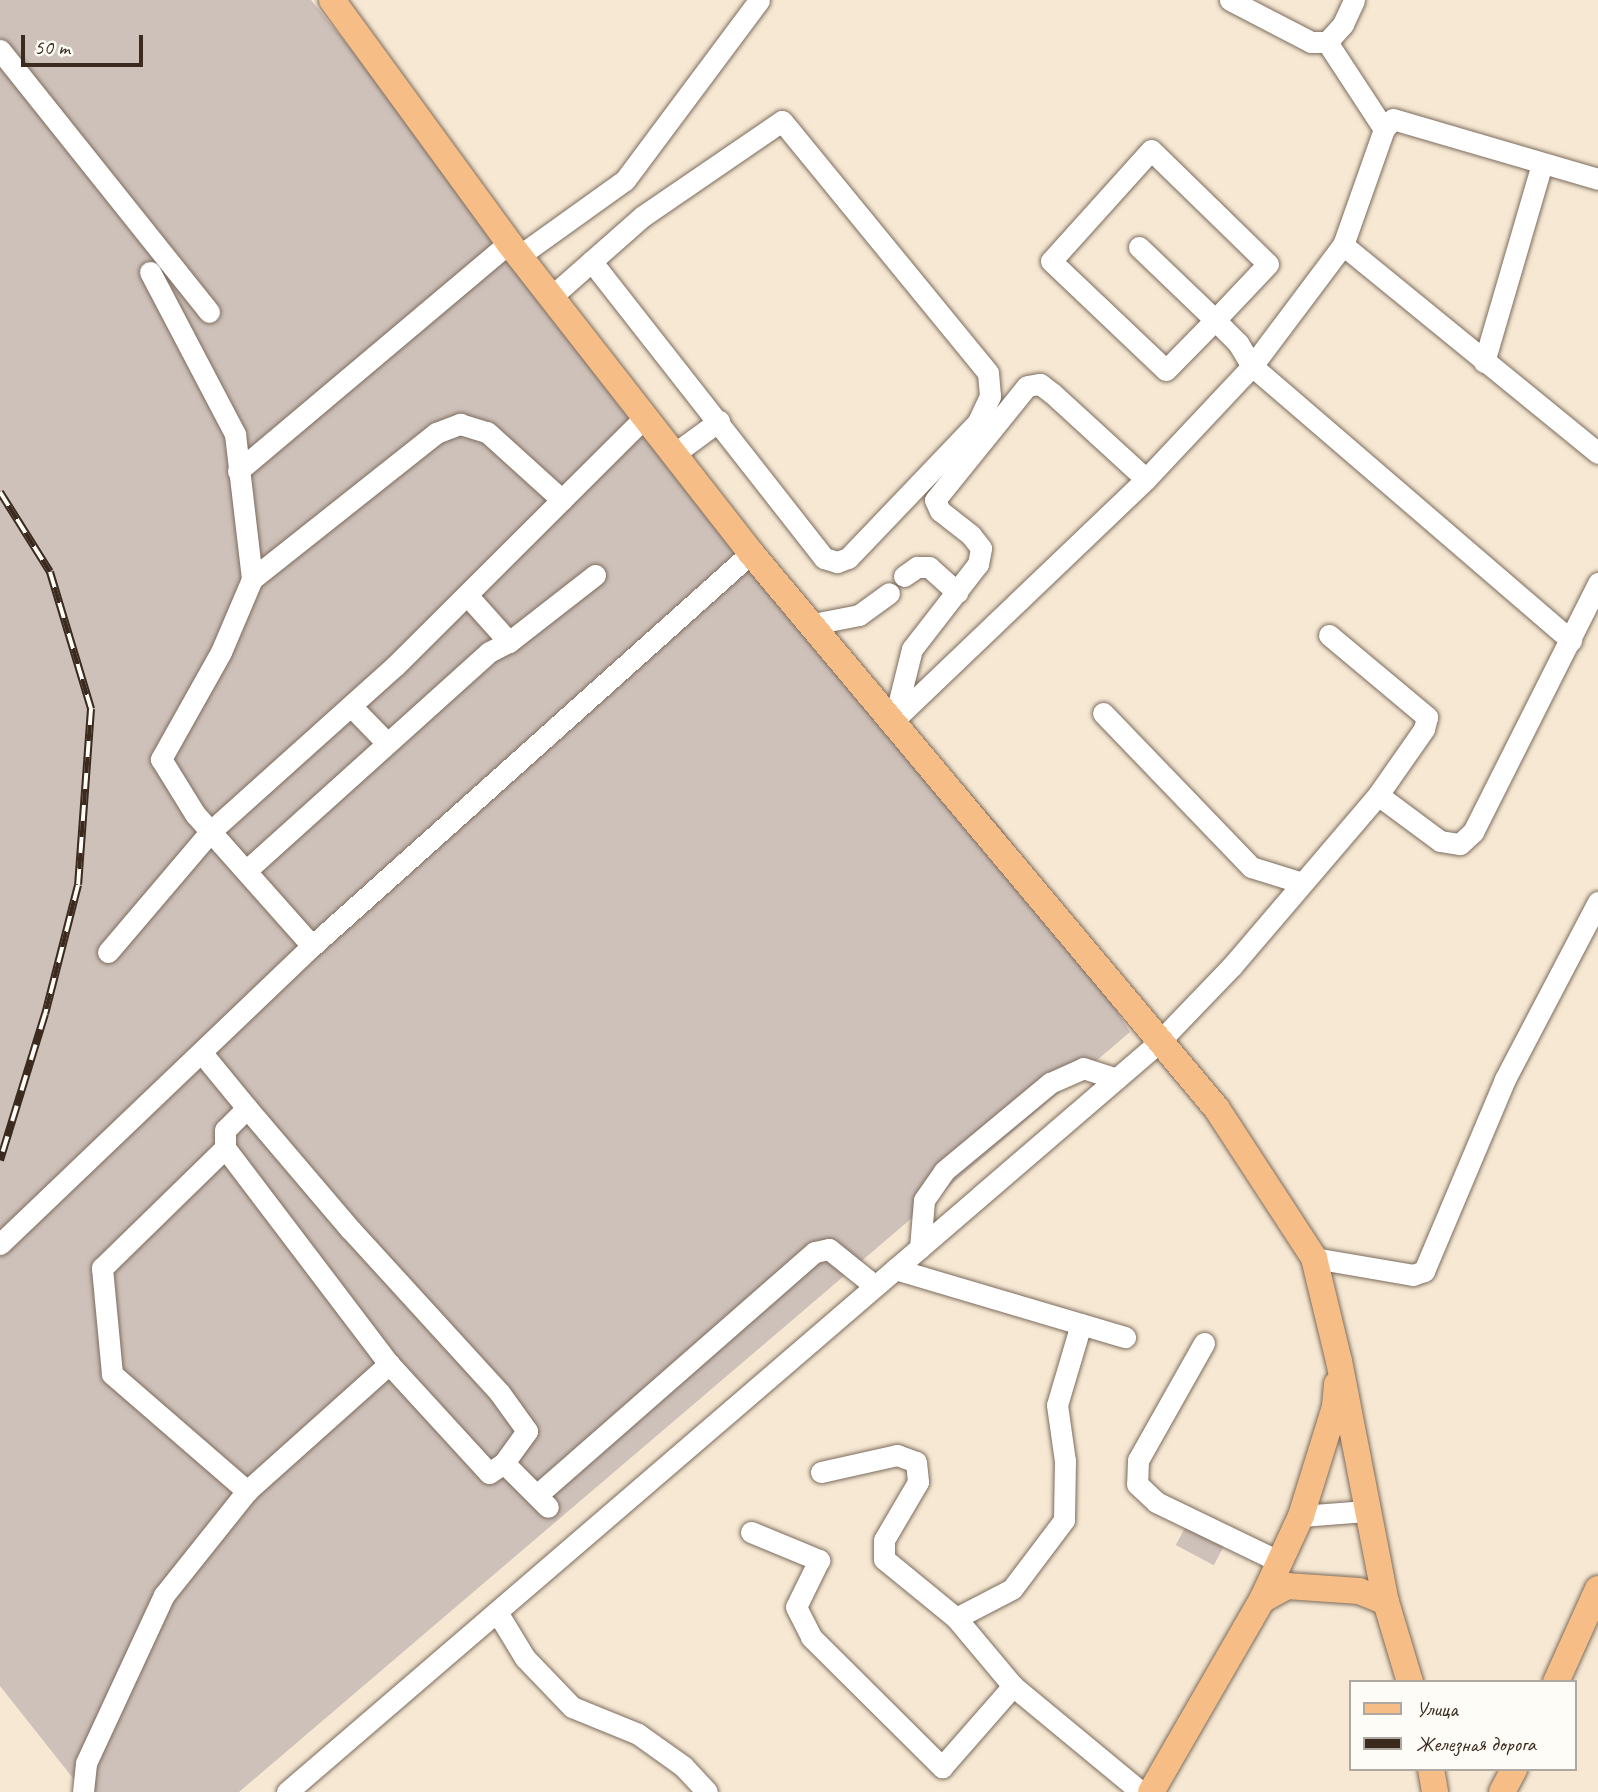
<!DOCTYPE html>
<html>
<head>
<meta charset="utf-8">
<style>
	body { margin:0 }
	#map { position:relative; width:1598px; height:1792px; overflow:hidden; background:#f6e8d3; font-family:Caveat,sans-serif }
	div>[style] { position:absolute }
	.industrial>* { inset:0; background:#cec1ba; transform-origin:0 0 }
	.roads { filter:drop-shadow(0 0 2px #7c6c5d) drop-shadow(0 0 2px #7c6c5d) }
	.minor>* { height:21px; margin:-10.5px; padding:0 10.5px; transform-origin:10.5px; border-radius:10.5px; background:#fff }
	.major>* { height:26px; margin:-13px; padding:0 13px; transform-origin:13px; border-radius:13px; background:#f6be86 }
	.rail>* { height:8px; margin-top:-4px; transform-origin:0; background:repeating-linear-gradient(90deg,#fdfcf7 0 16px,#3b2a1e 0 32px); box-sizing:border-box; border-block:2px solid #3b2a1e }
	span { translate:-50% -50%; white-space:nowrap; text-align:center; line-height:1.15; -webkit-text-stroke:5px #fdfcf7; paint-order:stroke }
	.legend { position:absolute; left:1349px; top:1680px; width:228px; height:91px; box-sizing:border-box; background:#fdfcf7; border:2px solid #afa8a0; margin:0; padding:9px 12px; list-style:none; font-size:21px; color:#3b2a1e }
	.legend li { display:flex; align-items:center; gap:14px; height:35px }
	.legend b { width:35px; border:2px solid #afa8a0 }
	.scale { position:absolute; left:21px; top:35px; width:122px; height:32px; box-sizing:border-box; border:4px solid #3b2a1e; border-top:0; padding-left:9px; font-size:21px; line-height:24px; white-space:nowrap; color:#3b2a1e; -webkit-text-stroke:5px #fdfcf7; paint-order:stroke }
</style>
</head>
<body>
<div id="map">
	<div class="industrial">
		<i style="clip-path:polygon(0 0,311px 0,519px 256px,676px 460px,1005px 833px,1130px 1032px,239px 1792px,84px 1792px,0 1686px)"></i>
		<i style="left:1188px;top:1522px;width:43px;height:26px;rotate:28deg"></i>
	</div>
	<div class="roads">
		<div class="minor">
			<i style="left:1230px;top:0;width:91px;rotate:27.4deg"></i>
			<i style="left:1311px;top:42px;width:16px"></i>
			<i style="left:1327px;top:42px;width:24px;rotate:-48deg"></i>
			<i style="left:1343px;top:24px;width:26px;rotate:-65deg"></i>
			<i style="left:1327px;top:42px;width:104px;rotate:56.8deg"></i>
			<i style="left:0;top:50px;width:335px;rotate:51.4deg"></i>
			<i style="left:1343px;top:245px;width:329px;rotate:39.2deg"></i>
			<i style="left:1139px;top:247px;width:105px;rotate:43.8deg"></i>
			<i style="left:1215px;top:320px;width:77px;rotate:-46.6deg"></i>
			<i style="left:1268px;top:264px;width:163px;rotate:-135.7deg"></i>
			<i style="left:1151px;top:150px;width:149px;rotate:132deg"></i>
			<i style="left:1051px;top:261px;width:158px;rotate:43.5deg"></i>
			<i style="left:1166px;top:370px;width:70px;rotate:-45.6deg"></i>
			<i style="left:1215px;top:320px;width:33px;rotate:45deg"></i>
			<i style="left:1238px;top:343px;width:27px;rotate:59deg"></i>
			<i style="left:1252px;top:366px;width:421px;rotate:40.7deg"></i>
			<i style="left:519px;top:256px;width:130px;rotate:-35.6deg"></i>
			<i style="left:625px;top:180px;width:224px;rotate:-53.3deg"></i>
			<i style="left:150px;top:272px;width:183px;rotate:62.3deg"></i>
			<i style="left:235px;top:434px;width:146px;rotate:83.3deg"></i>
			<i style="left:252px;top:579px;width:79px;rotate:113deg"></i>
			<i style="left:221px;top:652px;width:123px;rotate:119.3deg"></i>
			<i style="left:161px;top:759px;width:65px;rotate:58.3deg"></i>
			<i style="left:195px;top:814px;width:176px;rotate:48.4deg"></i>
			<i style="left:551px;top:297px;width:123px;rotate:-41.4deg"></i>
			<i style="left:643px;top:216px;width:168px;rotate:-34.4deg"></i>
			<i style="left:782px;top:121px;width:325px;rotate:50.7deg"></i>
			<i style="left:988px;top:373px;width:23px;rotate:85deg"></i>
			<i style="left:990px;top:396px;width:29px;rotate:115deg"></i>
			<i style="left:978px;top:422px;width:188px;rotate:133.7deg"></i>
			<i style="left:848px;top:558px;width:12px;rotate:160deg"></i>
			<i style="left:837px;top:562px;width:14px;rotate:-163deg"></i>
			<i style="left:824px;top:558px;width:377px;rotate:-128.1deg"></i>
			<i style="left:1484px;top:362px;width:206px;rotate:-73.7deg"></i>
			<i style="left:674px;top:454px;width:56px;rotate:-36.3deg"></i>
			<i style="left:238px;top:471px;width:354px;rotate:-40.1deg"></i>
			<i style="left:904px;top:576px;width:16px;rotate:-35deg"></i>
			<i style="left:917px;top:567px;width:12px"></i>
			<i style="left:929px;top:567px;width:38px;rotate:42deg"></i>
			<i style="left:252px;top:579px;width:235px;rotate:-38.4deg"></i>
			<i style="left:436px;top:433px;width:26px;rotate:-21deg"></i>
			<i style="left:460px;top:424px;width:28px;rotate:17deg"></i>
			<i style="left:487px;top:432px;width:101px;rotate:42.2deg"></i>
			<i style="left:467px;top:595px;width:63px;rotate:48.2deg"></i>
			<i style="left:813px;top:624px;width:47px;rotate:-11.1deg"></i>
			<i style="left:859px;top:615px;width:37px;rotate:-36deg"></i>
			<i style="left:1329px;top:635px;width:128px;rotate:39.9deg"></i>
			<i style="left:1427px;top:717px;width:12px;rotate:104deg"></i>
			<i style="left:1424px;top:729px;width:80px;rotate:124.9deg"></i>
			<i style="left:1378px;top:795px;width:77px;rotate:36.6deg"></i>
			<i style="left:1440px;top:841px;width:20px;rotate:9deg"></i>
			<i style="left:1460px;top:844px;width:18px;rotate:-43deg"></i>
			<i style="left:1473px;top:832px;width:279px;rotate:-63.3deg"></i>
			<i style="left:351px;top:706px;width:50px;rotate:45.8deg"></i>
			<i style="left:1103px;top:713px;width:214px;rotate:46.1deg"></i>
			<i style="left:1251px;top:867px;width:53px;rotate:17.4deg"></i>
			<i style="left:895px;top:717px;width:70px;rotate:-76deg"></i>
			<i style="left:912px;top:649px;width:108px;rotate:-52.2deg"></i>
			<i style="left:978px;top:564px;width:16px;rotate:-79deg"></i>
			<i style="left:981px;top:548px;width:16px;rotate:-128deg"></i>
			<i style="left:971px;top:535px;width:39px;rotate:-142deg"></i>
			<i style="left:940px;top:511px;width:12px;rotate:-114deg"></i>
			<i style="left:935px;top:500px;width:146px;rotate:-51.1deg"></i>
			<i style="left:1027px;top:386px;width:13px;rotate:-9deg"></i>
			<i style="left:1040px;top:384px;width:15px;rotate:37deg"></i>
			<i style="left:1052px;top:393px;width:127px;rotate:42.5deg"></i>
			<i style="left:895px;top:719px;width:347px;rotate:-43.7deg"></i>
			<i style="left:1146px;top:479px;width:155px;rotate:-46.8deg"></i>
			<i style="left:1252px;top:366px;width:151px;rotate:-53.1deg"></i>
			<i style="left:1343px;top:245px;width:123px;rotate:-70.5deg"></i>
			<i style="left:1384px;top:129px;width:13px;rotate:-48deg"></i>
			<i style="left:1393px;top:119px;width:214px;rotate:16.3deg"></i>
			<i style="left:248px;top:869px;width:324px;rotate:-42deg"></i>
			<i style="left:489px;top:652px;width:22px;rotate:-27deg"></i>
			<i style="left:509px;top:642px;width:109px;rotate:-37.9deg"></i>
			<i style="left:108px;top:952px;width:159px;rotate:-49.6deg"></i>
			<i style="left:211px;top:831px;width:247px;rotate:-41.9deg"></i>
			<i style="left:395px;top:666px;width:353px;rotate:-44.9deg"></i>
			<i style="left:247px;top:1108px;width:160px;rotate:49.6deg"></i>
			<i style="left:351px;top:1230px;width:219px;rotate:47.6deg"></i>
			<i style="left:499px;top:1392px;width:48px;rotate:54.3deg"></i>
			<i style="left:527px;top:1431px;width:39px;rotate:126deg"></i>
			<i style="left:504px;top:1463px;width:18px;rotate:146deg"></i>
			<i style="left:489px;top:1473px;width:148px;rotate:-132.5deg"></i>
			<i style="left:225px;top:1148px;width:172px;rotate:135.7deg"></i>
			<i style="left:102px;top:1268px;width:106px;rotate:84.6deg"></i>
			<i style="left:112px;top:1374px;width:179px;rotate:40.9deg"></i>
			<i style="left:0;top:1244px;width:431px;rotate:-43.7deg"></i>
			<i style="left:312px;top:946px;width:589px;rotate:-41.84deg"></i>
			<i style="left:920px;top:1248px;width:48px;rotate:-85.2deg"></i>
			<i style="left:924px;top:1200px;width:35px;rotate:-55deg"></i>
			<i style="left:944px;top:1171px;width:138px;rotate:-39.7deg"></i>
			<i style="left:1050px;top:1083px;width:36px;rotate:-24deg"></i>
			<i style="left:1083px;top:1068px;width:35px;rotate:18deg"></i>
			<i style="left:1314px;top:1258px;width:100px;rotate:9.7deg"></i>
			<i style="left:1413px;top:1275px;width:12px;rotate:-20deg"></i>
			<i style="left:1424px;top:1271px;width:208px;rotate:-67.1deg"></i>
			<i style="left:1505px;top:1079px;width:200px;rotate:-62.3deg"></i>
			<i style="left:895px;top:1269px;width:240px;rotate:16.5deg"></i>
			<i style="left:1081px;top:1324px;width:84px;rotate:106.5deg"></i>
			<i style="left:1057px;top:1405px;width:57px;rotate:81.9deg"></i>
			<i style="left:1065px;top:1461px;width:59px;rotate:91deg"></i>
			<i style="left:1064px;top:1520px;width:86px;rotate:127deg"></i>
			<i style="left:1012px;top:1589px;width:63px;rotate:152.6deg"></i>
			<i style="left:956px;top:1618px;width:89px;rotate:50deg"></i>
			<i style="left:1013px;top:1686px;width:166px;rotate:39.6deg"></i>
			<i style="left:1204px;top:1343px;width:134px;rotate:119.4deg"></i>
			<i style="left:1138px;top:1460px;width:24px;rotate:92deg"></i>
			<i style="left:1137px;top:1484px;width:26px;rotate:43deg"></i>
			<i style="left:1156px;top:1502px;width:138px;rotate:25.8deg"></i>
			<i style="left:504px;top:1463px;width:62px;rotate:45deg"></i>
			<i style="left:821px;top:1472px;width:78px;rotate:-12.6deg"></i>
			<i style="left:897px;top:1455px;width:20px;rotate:20deg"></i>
			<i style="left:916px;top:1462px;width:20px;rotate:84deg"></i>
			<i style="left:918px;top:1482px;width:67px;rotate:120.4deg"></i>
			<i style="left:884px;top:1540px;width:19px;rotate:90deg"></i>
			<i style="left:884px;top:1559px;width:93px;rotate:39.3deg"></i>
			<i style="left:537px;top:1495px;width:369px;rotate:-41.2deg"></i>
			<i style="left:815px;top:1252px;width:14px;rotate:-12deg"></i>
			<i style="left:829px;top:1249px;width:59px;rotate:38.8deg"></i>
			<i style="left:1301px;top:1516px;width:65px;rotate:-4.4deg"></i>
			<i style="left:751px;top:1532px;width:74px;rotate:22.4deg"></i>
			<i style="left:819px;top:1560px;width:52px;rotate:116.1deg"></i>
			<i style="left:796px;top:1607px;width:34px;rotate:63deg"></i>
			<i style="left:811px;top:1637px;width:185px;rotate:44.8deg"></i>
			<i style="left:942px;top:1767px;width:108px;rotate:-48.8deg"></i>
			<i style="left:497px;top:1612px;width:54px;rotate:58.7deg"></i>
			<i style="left:525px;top:1658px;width:68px;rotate:46.2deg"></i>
			<i style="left:572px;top:1707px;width:71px;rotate:22.2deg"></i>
			<i style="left:638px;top:1734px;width:55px;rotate:35.4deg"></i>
			<i style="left:683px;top:1766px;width:35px;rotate:47deg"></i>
			<i style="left:83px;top:1792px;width:29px;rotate:-84deg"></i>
			<i style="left:86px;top:1763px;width:185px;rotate:-65.1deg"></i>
			<i style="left:164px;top:1595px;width:133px;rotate:-51.4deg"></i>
			<i style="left:247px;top:1491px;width:191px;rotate:-41.8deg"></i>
			<i style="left:389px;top:1364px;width:271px;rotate:-127.2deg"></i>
			<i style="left:225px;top:1148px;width:18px;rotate:-90deg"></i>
			<i style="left:225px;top:1130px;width:31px;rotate:-45deg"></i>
			<i style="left:247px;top:1108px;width:72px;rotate:-129.4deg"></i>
			<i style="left:287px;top:1792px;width:1149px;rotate:-40.69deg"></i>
			<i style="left:1158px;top:1043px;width:107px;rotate:-46.1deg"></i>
			<i style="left:1232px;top:966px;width:225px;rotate:-49.5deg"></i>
		</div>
		<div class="major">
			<i style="left:332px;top:0;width:301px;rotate:53.9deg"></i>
			<i style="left:509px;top:243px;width:393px;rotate:52deg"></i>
			<i style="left:751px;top:553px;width:725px;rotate:50.03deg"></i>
			<i style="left:1217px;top:1109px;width:178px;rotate:56.9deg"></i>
			<i style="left:1314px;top:1258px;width:106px;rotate:76.4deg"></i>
			<i style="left:1339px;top:1361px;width:246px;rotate:79deg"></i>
			<i style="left:1386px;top:1602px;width:84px;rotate:73.3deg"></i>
			<i style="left:1262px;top:1600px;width:29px;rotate:-29deg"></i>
			<i style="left:1287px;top:1586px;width:72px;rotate:4deg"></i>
			<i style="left:1359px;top:1591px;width:29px;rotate:22deg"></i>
			<i style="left:1556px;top:1682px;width:102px;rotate:-65.7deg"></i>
			<i style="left:1431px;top:1769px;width:23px;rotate:80deg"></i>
			<i style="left:1151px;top:1792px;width:222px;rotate:-60deg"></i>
			<i style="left:1262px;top:1600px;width:93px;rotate:-65.1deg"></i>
			<i style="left:1301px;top:1516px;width:114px;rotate:-72.7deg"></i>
			<i style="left:1335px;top:1407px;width:23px;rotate:-85deg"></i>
			<i style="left:1502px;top:1792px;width:26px;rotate:-62deg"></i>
		</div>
	</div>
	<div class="rail">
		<i style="left:0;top:492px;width:94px;rotate:58deg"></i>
		<i style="left:50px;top:572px;width:143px;rotate:73.3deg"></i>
		<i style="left:91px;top:709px;width:176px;rotate:94.2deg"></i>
		<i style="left:78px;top:885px;width:133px;rotate:104.3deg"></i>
		<i style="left:45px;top:1014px;width:153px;rotate:107.1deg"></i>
	</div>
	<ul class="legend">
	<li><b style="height:9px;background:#f6be86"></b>Улица</li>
	<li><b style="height:9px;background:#3b2a1e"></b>Железная дорога</li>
	</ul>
	<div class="scale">50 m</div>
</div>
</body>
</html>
